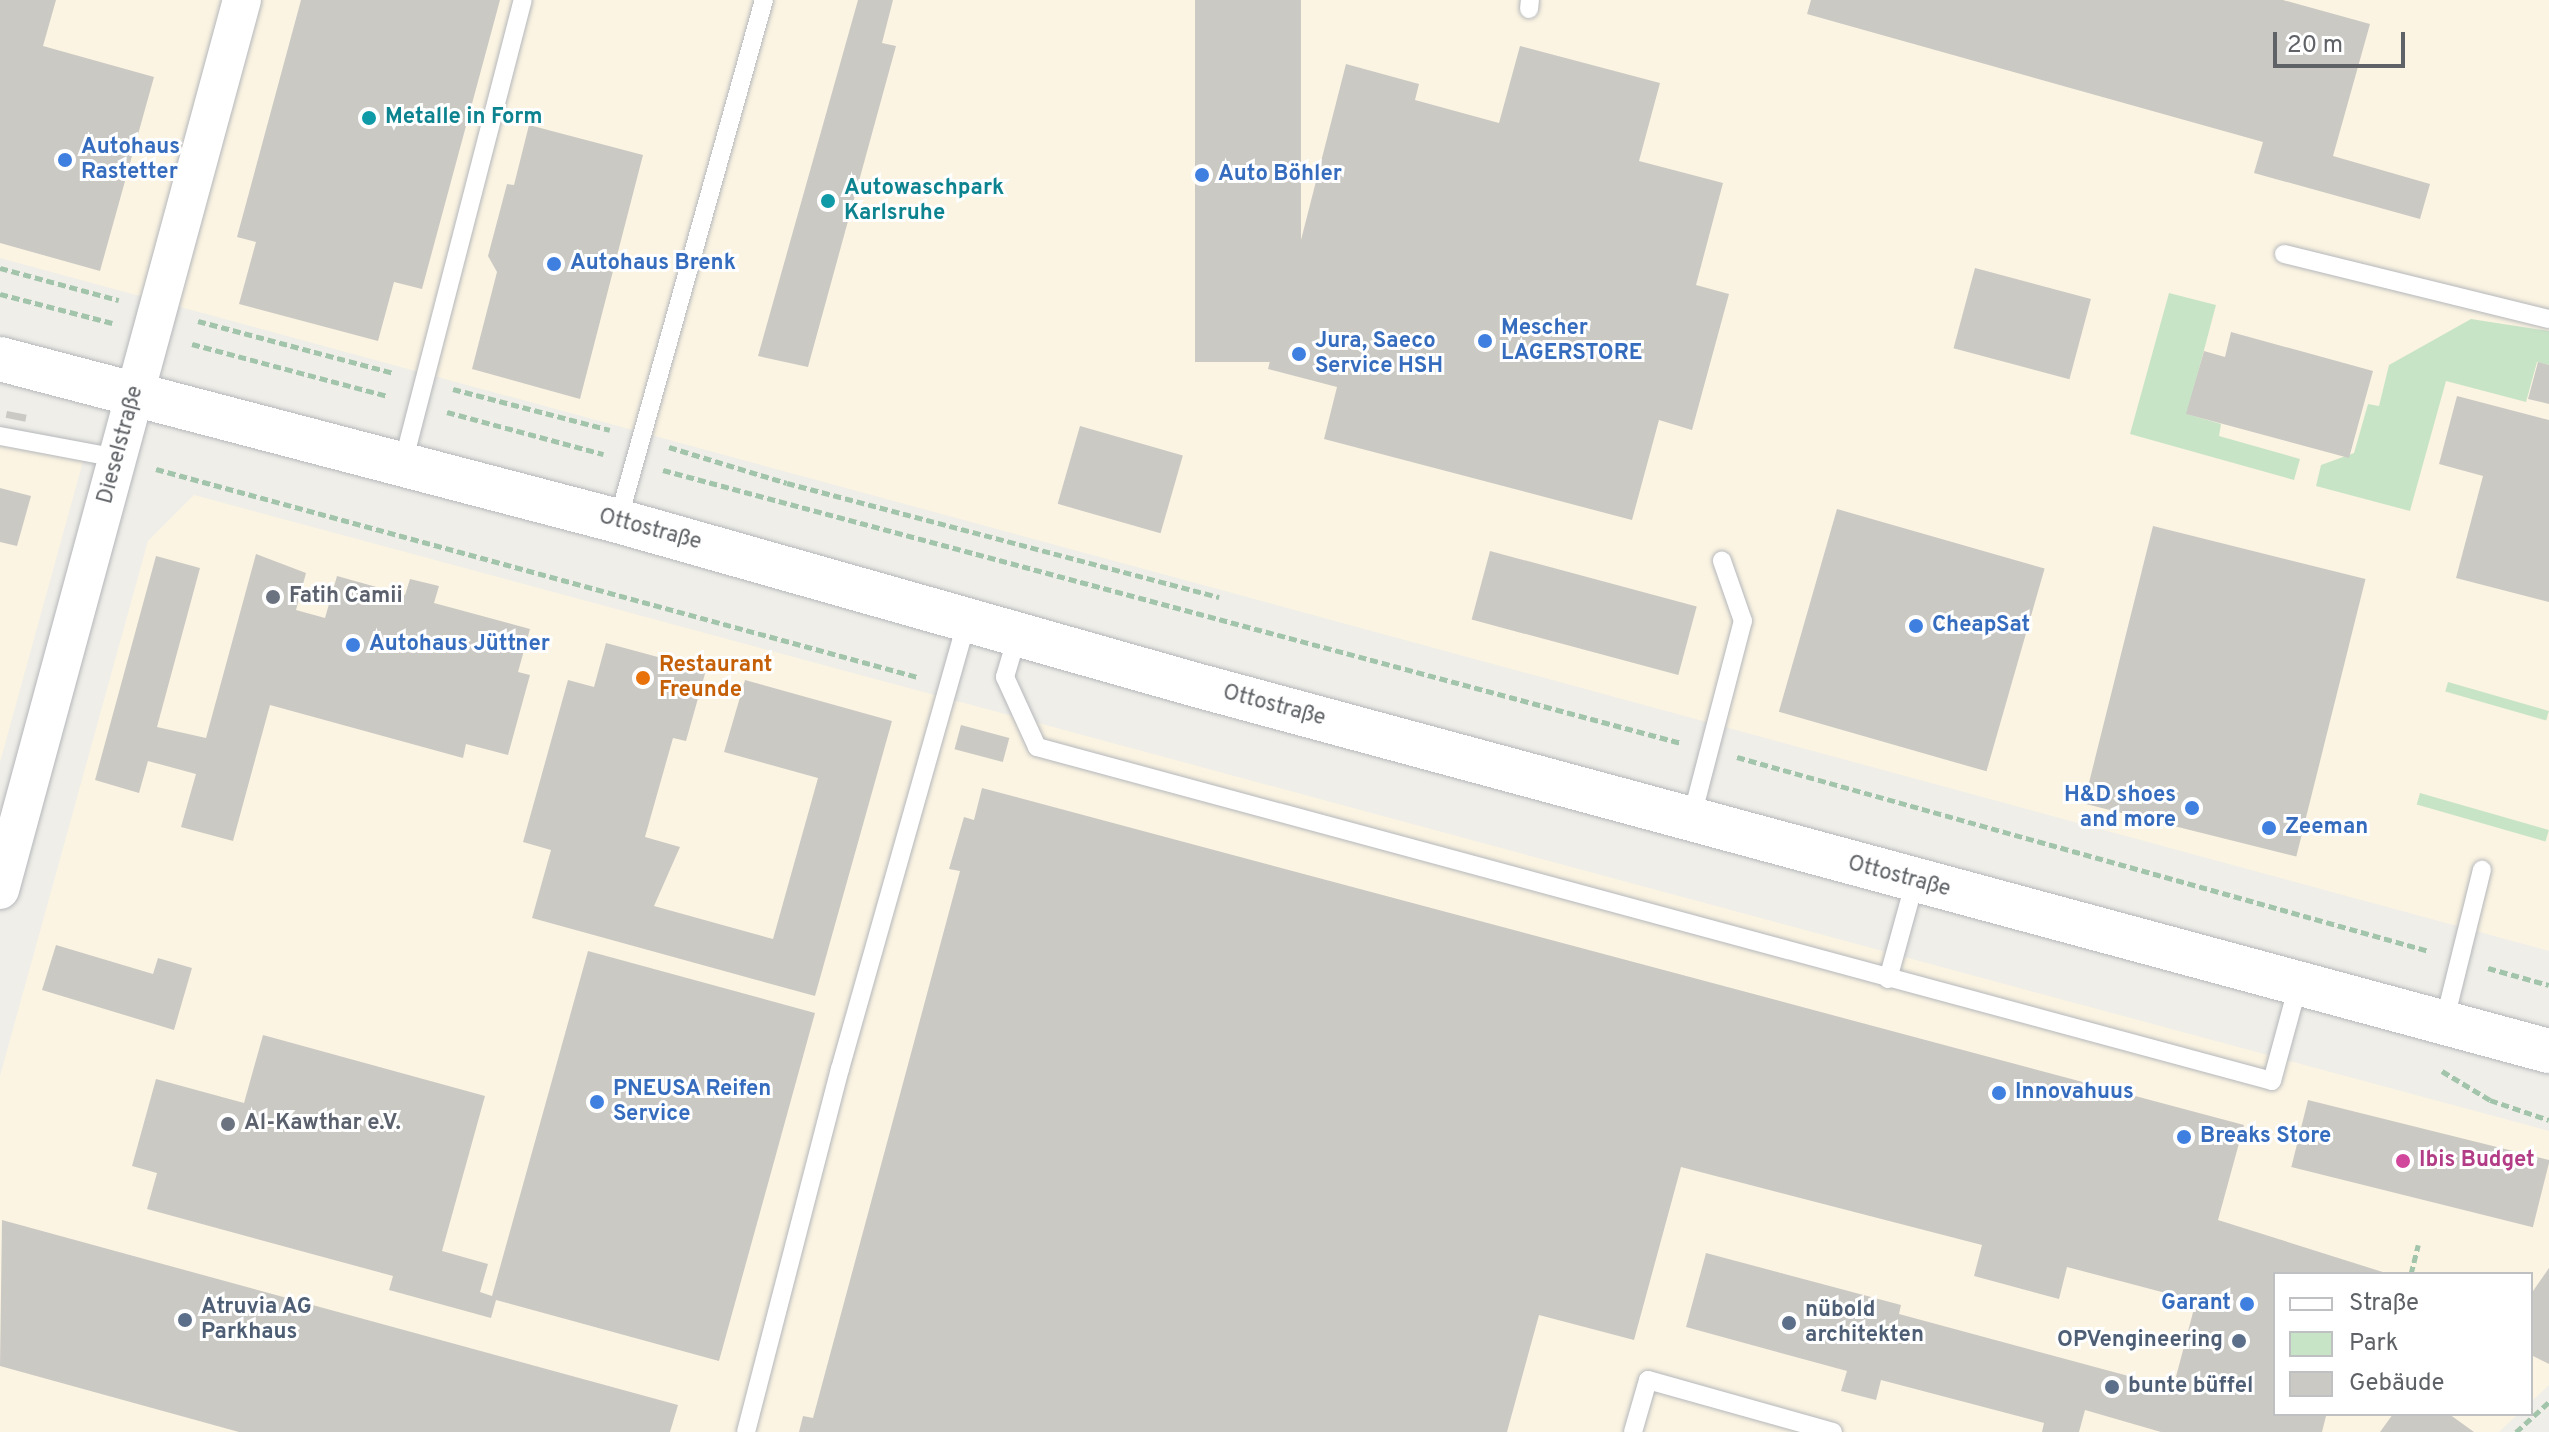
<!DOCTYPE html>
<html>
<head>
<meta charset="utf-8">
<style>
	body { margin:0 }
	#map { position:relative; width:2549px; height:1432px; overflow:hidden; background:#efeee8; font-family:Overpass,sans-serif }
	div>[style] { position:absolute }
	.commercial>* { inset:0; background:#fbf4e2 }
	.green>* { inset:0; background:#c8e4c7; transform-origin:0 0 }
	.building>* { inset:0; background:#cbc9c4; transform-origin:0 0 }
	.path>* { height:5px; margin-top:-2.5px; transform-origin:0; background:repeating-linear-gradient(90deg,#a1c4ab 0 8px,transparent 0 12px) }
	.roads { filter:drop-shadow(0 0 2px #b5b7bb) drop-shadow(0 0 2px #b5b7bb) }
	.lane>* { height:18px; margin:-9px; padding:0 9px; transform-origin:9px; border-radius:9px; background:#fff }
	.street>* { height:38px; margin:-19px; padding:0 19px; transform-origin:19px; border-radius:19px; background:#fff }
	.secondary>* { height:44px; margin:-22px; padding:0 22px; transform-origin:22px; border-radius:22px; background:#fff }
	.dots>* { width:22px; height:22px; translate:-50% -50%; box-sizing:border-box; border:4px solid #fff; border-radius:50% }
	span { translate:-50% -50%; white-space:nowrap; text-align:center; line-height:1.15; -webkit-text-stroke:6px #fff; paint-order:stroke }
	.culture-label { font-size:22px; color:#0d838f; font-weight:700 }
	.left { translate:0 -50%; text-align:left }
	.shop-label { font-size:22px; color:#366cbe; font-weight:700 }
	.right { translate:-100% -50%; text-align:right }
	.street-label { font-size:22px; color:#5f6266 }
	.worship-label { font-size:22px; color:#5b616d; font-weight:700 }
	.food-label { font-size:22px; color:#c56008; font-weight:700 }
	.hotel-label { font-size:22px; color:#b23c85; font-weight:700 }
	.service-label { font-size:22px; color:#4e5e75; font-weight:700 }
	.legend { position:absolute; left:2273px; top:1272px; width:260px; height:144px; box-sizing:border-box; background:#fff; border:2px solid #bfc0c2; margin:0; padding:10px 14px; list-style:none; font-size:24px; color:#5f6266 }
	.legend li { display:flex; align-items:center; gap:16px; height:40px }
	.legend b { width:40px; border:2px solid #bfc0c2 }
	.scale { position:absolute; left:2273px; top:32px; width:132px; height:36px; box-sizing:border-box; border:4px solid #5f6266; border-top:0; padding-left:10px; font-size:24px; line-height:28px; white-space:nowrap; color:#5f6266; -webkit-text-stroke:6px #fff; paint-order:stroke }
</style>
</head>
<body>
<div id="map">
	<div class="commercial">
		<i style="clip-path:polygon(0 0,2549px 0,2549px 951px,0 258px)"></i>
		<i style="clip-path:polygon(0 431px,85px 454px,0 762px)"></i>
		<i style="clip-path:polygon(194px 495px,2549px 1131px,2549px 1385px,2531px 1402px,2531px 1274px,2275px 1274px,2275px 1414px,2518px 1414px,2499px 1432px,0 1432px,0 1076px,148px 541px)"></i>
	</div>
	<div class="green">
		<i style="clip-path:polygon(2169px 293px,2216px 305px,2187px 414px,2221px 424px,2219px 436px,2300px 459px,2294px 480px,2130px 434px)"></i>
		<i style="clip-path:polygon(2471px 319px,2549px 331px,2549px 365px,2537px 362px,2526px 402px,2446px 381px,2410px 511px,2316px 486px,2321px 465px,2354px 453px,2368px 404px,2379px 406px,2389px 365px)"></i>
		<i style="left:2448px;top:682px;width:105px;height:10px;rotate:16deg"></i>
		<i style="left:2420px;top:793px;width:134px;height:12px;rotate:16deg"></i>
	</div>
	<div class="building">
		<i style="clip-path:polygon(0 0,56px 0,43px 46px,154px 77px,100px 271px,0 243px)"></i>
		<i style="clip-path:polygon(301px 0,500px 0,422px 289px,394px 282px,378px 341px,239px 304px,256px 242px,237px 237px)"></i>
		<i style="clip-path:polygon(858px 0,893px 0,882px 43px,896px 46px,808px 367px,758px 356px)"></i>
		<i style="left:1195px;top:0;width:106px;height:362px"></i>
		<i style="clip-path:polygon(1811px 0,2283px 0,2370px 24px,2333px 156px,2430px 184px,2420px 219px,2254px 173px,2263px 142px,1807px 14px)"></i>
		<i style="clip-path:polygon(1520px 46px,1660px 83px,1639px 161px,1723px 183px,1696px 285px,1729px 294px,1692px 430px,1659px 420px,1632px 520px,1324px 439px,1337px 387px,1268px 369px,1346px 64px,1419px 84px,1415px 100px,1499px 123px)"></i>
		<i style="clip-path:polygon(529px 125px,643px 155px,580px 399px,472px 369px,497px 272px,488px 256px,507px 184px,514px 185px)"></i>
		<i style="left:1975px;top:268px;width:120px;height:83px;rotate:15deg"></i>
		<i style="clip-path:polygon(2231px 332px,2373px 371px,2349px 458px,2186px 414px,2204px 351px,2225px 357px)"></i>
		<i style="clip-path:polygon(2538px 362px,2549px 365px,2549px 404px,2528px 399px)"></i>
		<i style="clip-path:polygon(2457px 396px,2549px 420px,2549px 602px,2456px 578px,2483px 476px,2439px 464px)"></i>
		<i style="left:7px;top:411px;width:20px;height:7px;rotate:11deg"></i>
		<i style="left:1080px;top:426px;width:107px;height:81px;rotate:16deg"></i>
		<i style="clip-path:polygon(0 488px,31px 496px,17px 546px,0 542px)"></i>
		<i style="left:1837px;top:509px;width:216px;height:211px;rotate:16deg"></i>
		<i style="left:2153px;top:526px;width:219px;height:286px;rotate:14deg"></i>
		<i style="left:1490px;top:551px;width:214px;height:71px;rotate:15deg"></i>
		<i style="clip-path:polygon(256px 554px,306px 573px,296px 610px,325px 618px,337px 576px,405px 595px,410px 579px,439px 586px,434px 603px,530px 629px,518px 672px,530px 675px,508px 755px,466px 744px,463px 758px,270px 705px,233px 841px,181px 827px,196px 774px,148px 761px,139px 793px,95px 780px,156px 556px,200px 568px,157px 727px,206px 738px)"></i>
		<i style="clip-path:polygon(606px 643px,706px 670px,686px 741px,673px 738px,645px 837px,680px 847px,654px 906px,773px 939px,818px 778px,724px 752px,745px 680px,892px 721px,815px 996px,532px 918px,551px 850px,523px 842px,568px 680px,594px 687px)"></i>
		<i style="left:961px;top:725px;width:50px;height:25px;rotate:15deg"></i>
		<i style="clip-path:polygon(982px 788px,2244px 1125px,2218px 1220px,2389px 1274px,2275px 1274px,2275px 1414px,2326px 1416px,2322px 1432px,2161px 1432px,2085px 1410px,2079px 1432px,2042px 1432px,2044px 1423px,1881px 1380px,1876px 1400px,1841px 1391px,1847px 1371px,1686px 1327px,1706px 1253px,1901px 1305px,1899px 1314px,2173px 1388px,2196px 1301px,2067px 1267px,2059px 1299px,1974px 1276px,1982px 1245px,1681px 1167px,1634px 1340px,1539px 1315px,1507px 1432px,799px 1432px,803px 1416px,813px 1418px,960px 871px,949px 869px,964px 817px,974px 820px)"></i>
		<i style="clip-path:polygon(56px 945px,153px 974px,158px 958px,192px 968px,174px 1030px,42px 990px)"></i>
		<i style="clip-path:polygon(588px 951px,815px 1013px,719px 1361px,496px 1300px,491px 1318px,389px 1290px,393px 1276px,147px 1209px,157px 1173px,132px 1166px,156px 1079px,244px 1103px,263px 1035px,485px 1096px,442px 1251px,488px 1264px,480px 1292px,492px 1296px)"></i>
		<i style="left:2308px;top:1100px;width:249px;height:69px;rotate:14deg"></i>
		<i style="clip-path:polygon(2px 1220px,678px 1405px,670px 1432px,239px 1432px,0 1366px)"></i>
		<i style="clip-path:polygon(2549px 1268px,2549px 1364px,2531px 1355px,2531px 1294px)"></i>
		<i style="clip-path:polygon(2393px 1414px,2449px 1414px,2474px 1432px,2380px 1432px)"></i>
	</div>
	<div class="path">
		<i style="left:0;top:268px;width:123px;rotate:15.1deg"></i>
		<i style="left:0;top:294px;width:116px;rotate:14.5deg"></i>
		<i style="left:198px;top:321px;width:202px;rotate:14.9deg"></i>
		<i style="left:192px;top:344px;width:202px;rotate:14.9deg"></i>
		<i style="left:453px;top:389px;width:162px;rotate:14.6deg"></i>
		<i style="left:447px;top:412px;width:162px;rotate:15.1deg"></i>
		<i style="left:669px;top:447px;width:123px;rotate:17deg"></i>
		<i style="left:787px;top:483px;width:447px;rotate:14.8deg"></i>
		<i style="left:156px;top:469px;width:790px;rotate:15.27deg"></i>
		<i style="left:663px;top:470px;width:1054px;rotate:15.01deg"></i>
		<i style="left:1737px;top:757px;width:719px;rotate:15.66deg"></i>
		<i style="left:2488px;top:968px;width:63px;rotate:15.6deg"></i>
		<i style="left:2442px;top:1071px;width:56px;rotate:31.1deg"></i>
		<i style="left:2490px;top:1100px;width:62px;rotate:18.7deg"></i>
		<i style="left:2411px;top:1274px;width:30px;rotate:-76deg"></i>
		<i style="left:2516px;top:1432px;width:45px;rotate:-42.3deg"></i>
	</div>
	<div class="roads">
		<div class="lane">
			<i style="left:1529px;top:9px;width:9px;rotate:-84deg"></i>
			<i style="left:2284px;top:254px;width:273px;rotate:13.8deg"></i>
			<i style="left:0;top:436px;width:120px;rotate:10.6deg"></i>
			<i style="left:403px;top:463px;width:478px;rotate:-75.5deg"></i>
			<i style="left:618px;top:521px;width:541px;rotate:-74.35deg"></i>
			<i style="left:1018px;top:633px;width:46px;rotate:106.5deg"></i>
			<i style="left:1005px;top:677px;width:77px;rotate:65.4deg"></i>
			<i style="left:1037px;top:747px;width:1279px;rotate:15.13deg"></i>
			<i style="left:2272px;top:1081px;width:99px;rotate:-74.8deg"></i>
			<i style="left:1691px;top:820px;width:206px;rotate:-75.4deg"></i>
			<i style="left:1743px;top:621px;width:64px;rotate:-109.3deg"></i>
			<i style="left:1888px;top:979px;width:102px;rotate:-74.6deg"></i>
			<i style="left:2444px;top:1023px;width:158px;rotate:-76.1deg"></i>
			<i style="left:746px;top:1432px;width:375px;rotate:-75.5deg"></i>
			<i style="left:840px;top:1069px;width:468px;rotate:-74.2deg"></i>
			<i style="left:1633px;top:1432px;width:54px;rotate:-73.9deg"></i>
			<i style="left:1648px;top:1380px;width:192px;rotate:15.7deg"></i>
		</div>
		<div class="street">
			<i style="left:0;top:890px;width:922px;rotate:-74.79deg"></i>
		</div>
		<div class="secondary">
			<i style="left:0;top:359px;width:639px;rotate:14.69deg"></i>
			<i style="left:618px;top:521px;width:601px;rotate:15.84deg"></i>
			<i style="left:1196px;top:685px;width:1402px;rotate:15.14deg"></i>
		</div>
	</div>
	<div class="dots">
		<i style="left:369px;top:118px;background:#0f9aa8"></i>
		<i style="left:65px;top:160px;background:#3f7fe0"></i>
		<i style="left:1202px;top:175px;background:#3f7fe0"></i>
		<i style="left:828px;top:201px;background:#0f9aa8"></i>
		<i style="left:554px;top:264px;background:#3f7fe0"></i>
		<i style="left:1485px;top:341px;background:#3f7fe0"></i>
		<i style="left:1299px;top:354px;background:#3f7fe0"></i>
		<i style="left:273px;top:597px;background:#6b7280"></i>
		<i style="left:1916px;top:626px;background:#3f7fe0"></i>
		<i style="left:353px;top:645px;background:#3f7fe0"></i>
		<i style="left:643px;top:678px;background:#e8710a"></i>
		<i style="left:2192px;top:808px;background:#3f7fe0"></i>
		<i style="left:2269px;top:828px;background:#3f7fe0"></i>
		<i style="left:1999px;top:1093px;background:#3f7fe0"></i>
		<i style="left:597px;top:1102px;background:#3f7fe0"></i>
		<i style="left:228px;top:1124px;background:#6b7280"></i>
		<i style="left:2184px;top:1137px;background:#3f7fe0"></i>
		<i style="left:2403px;top:1161px;background:#d1479c"></i>
		<i style="left:2247px;top:1304px;background:#3f7fe0"></i>
		<i style="left:185px;top:1320px;background:#5c6f8a"></i>
		<i style="left:1789px;top:1323px;background:#5c6f8a"></i>
		<i style="left:2239px;top:1341px;background:#5c6f8a"></i>
		<i style="left:2112px;top:1387px;background:#5c6f8a"></i>
	</div>
	<div class="culture-label">
		<span class="left" style="left:385px;top:118px">Metalle in Form</span>
		<span class="left" style="left:844px;top:201px">Autowaschpark<br>Karlsruhe</span>
	</div>
	<div class="shop-label">
		<span class="left" style="left:81px;top:160px">Autohaus<br>Rastetter</span>
		<span class="left" style="left:1218px;top:175px">Auto Böhler</span>
		<span class="left" style="left:570px;top:264px">Autohaus Brenk</span>
		<span class="left" style="left:1501px;top:341px">Mescher<br>LAGERSTORE</span>
		<span class="left" style="left:1315px;top:354px">Jura, Saeco<br>Service HSH</span>
		<span class="left" style="left:1932px;top:626px">CheapSat</span>
		<span class="left" style="left:369px;top:645px">Autohaus Jüttner</span>
		<span class="right" style="left:2176px;top:808px">H&amp;D shoes<br>and more</span>
		<span class="left" style="left:2285px;top:828px">Zeeman</span>
		<span class="left" style="left:613px;top:1102px">PNEUSA Reifen<br>Service</span>
		<span class="left" style="left:2015px;top:1093px">Innovahuus</span>
		<span class="left" style="left:2200px;top:1137px">Breaks Store</span>
		<span class="right" style="left:2231px;top:1304px">Garant</span>
	</div>
	<div class="street-label">
		<span style="left:121px;top:445px;rotate:-75deg">Dieselstraße</span>
		<span style="left:650px;top:530px;rotate:15deg">Ottostraße</span>
		<span style="left:1274px;top:706px;rotate:15deg">Ottostraße</span>
		<span style="left:1899px;top:877px;rotate:15deg">Ottostraße</span>
	</div>
	<div class="worship-label">
		<span class="left" style="left:289px;top:597px">Fatih Camii</span>
		<span class="left" style="left:244px;top:1124px">Al-Kawthar e.V.</span>
	</div>
	<div class="food-label">
		<span class="left" style="left:659px;top:678px">Restaurant<br>Freunde</span>
	</div>
	<div class="hotel-label">
		<span class="left" style="left:2419px;top:1161px">Ibis Budget</span>
	</div>
	<div class="service-label">
		<span class="left" style="left:201px;top:1320px">Atruvia AG<br>Parkhaus</span>
		<span class="left" style="left:1805px;top:1323px">nübold<br>architekten</span>
		<span class="right" style="left:2223px;top:1341px">OPVengineering</span>
		<span class="left" style="left:2128px;top:1387px">bunte büffel</span>
	</div>
	<ul class="legend">
	<li><b style="height:10px;background:#fff"></b>Straße</li>
	<li><b style="height:22px;background:#c8e4c7"></b>Park</li>
	<li><b style="height:22px;background:#cbc9c4"></b>Gebäude</li>
	</ul>
	<div class="scale">20 m</div>
</div>
</body>
</html>
